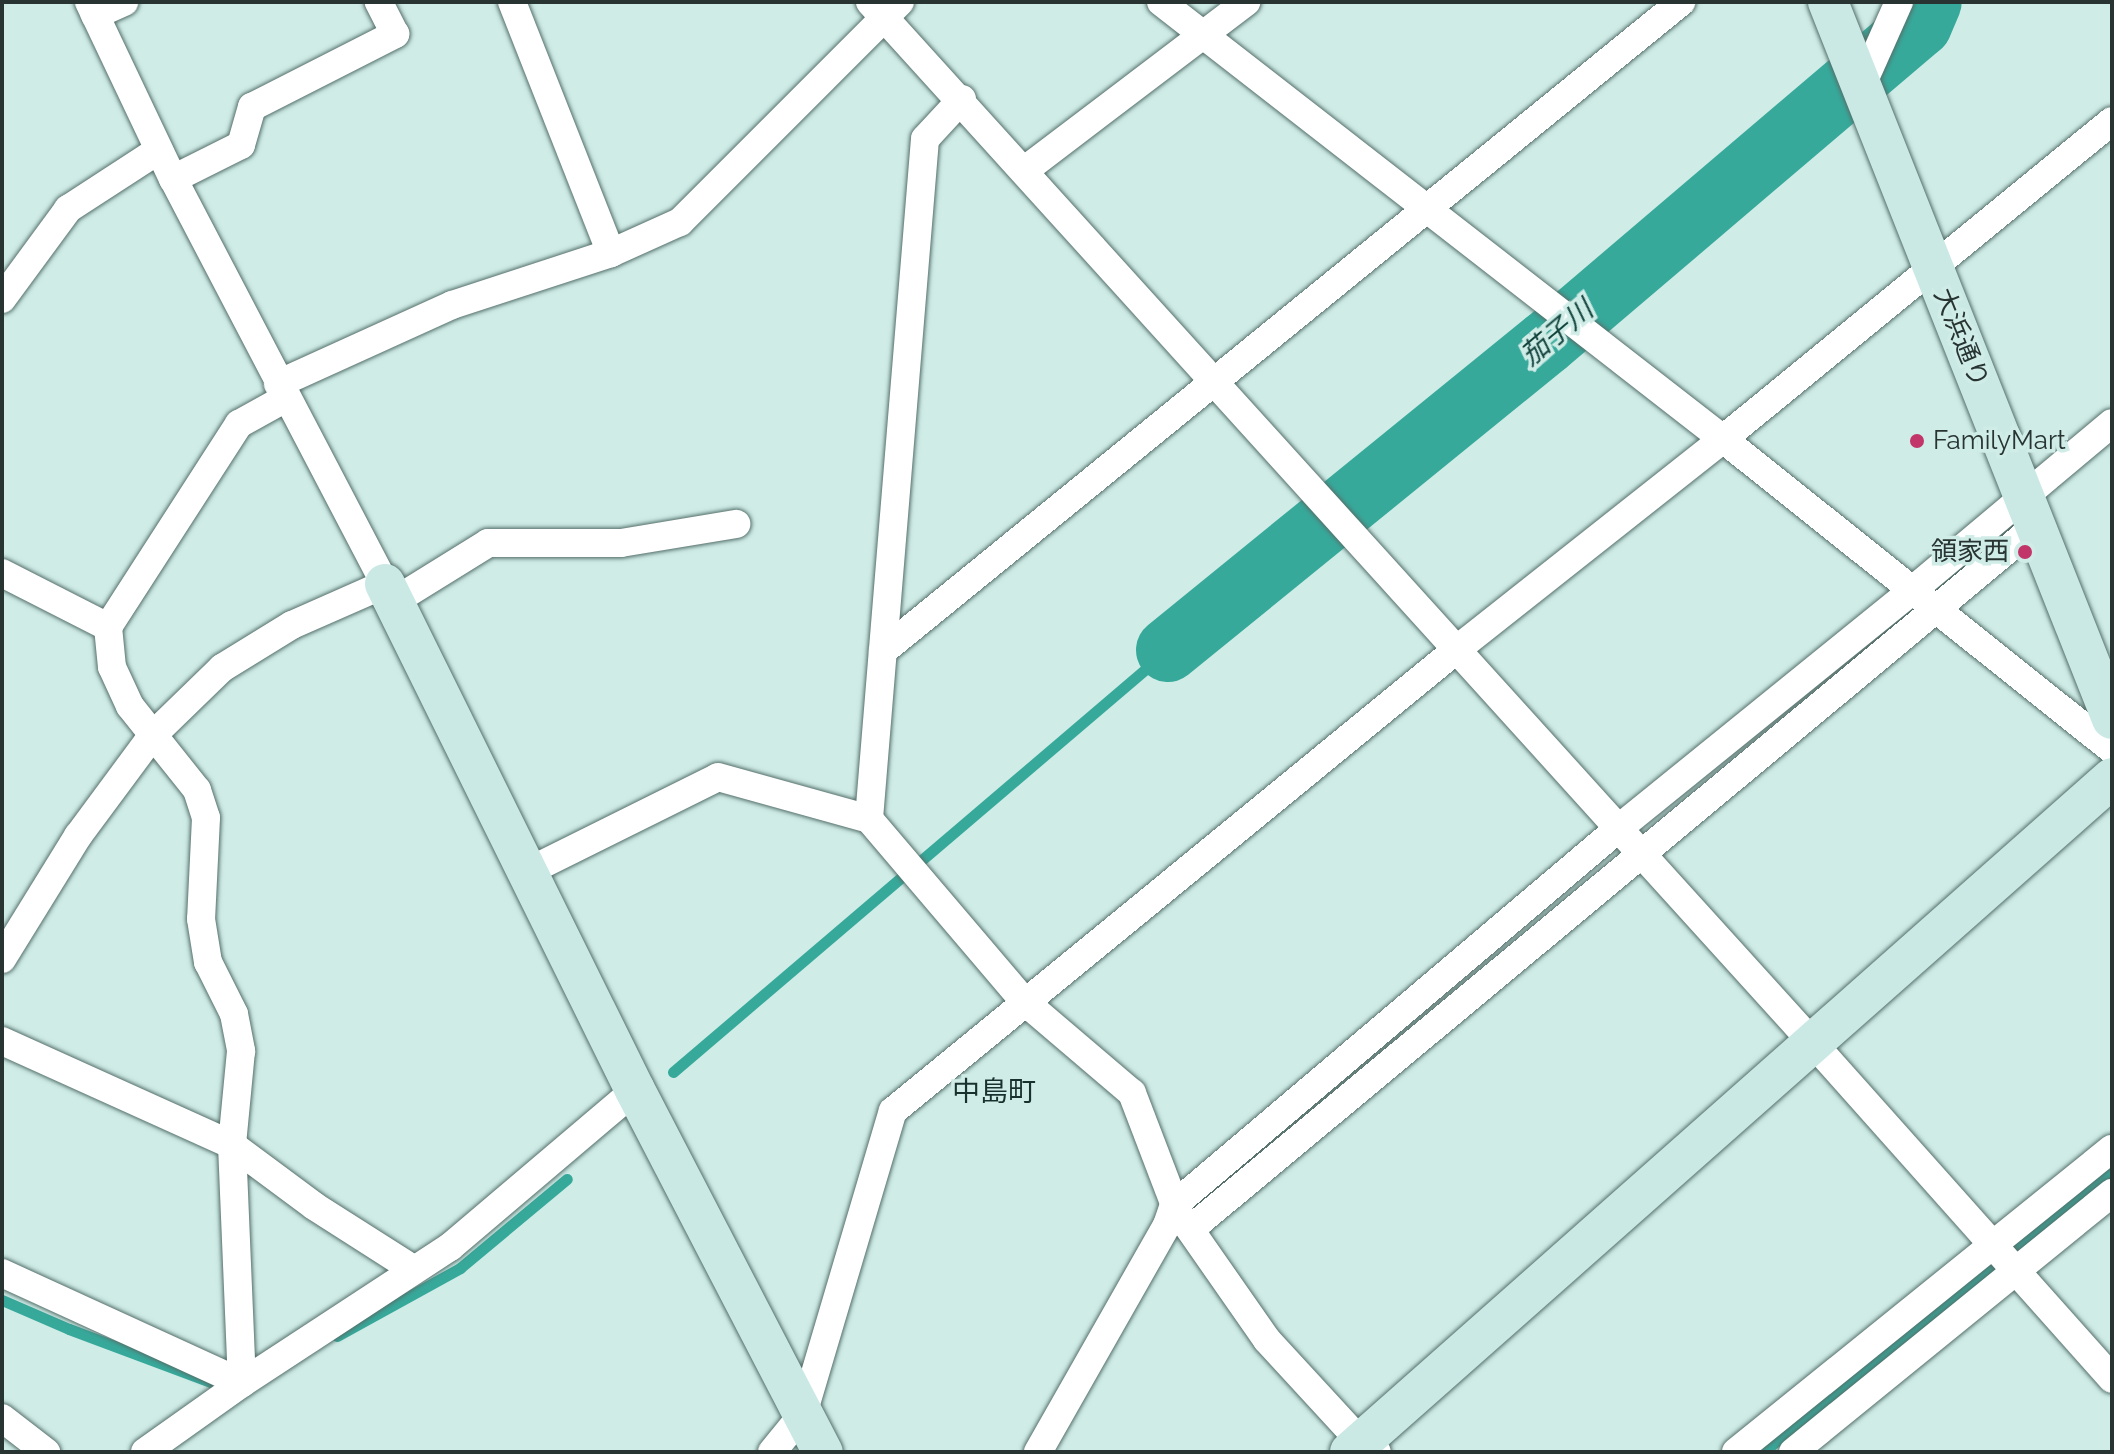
<!DOCTYPE html>
<html>
<head>
<meta charset="utf-8">
<style>
	body { margin:0 }
	#map { position:relative; width:2114px; height:1454px; overflow:hidden; background:#cfece7; font-family:Raleway,"Noto Sans JP",sans-serif }
	div>[style] { position:absolute }
	.stream>* { height:11px; margin:-5.5px; padding:0 5.5px; transform-origin:5.5px; border-radius:5.5px; background:#37a99b }
	.river>* { height:64px; margin:-32px; padding:0 32px; transform-origin:32px; border-radius:32px; background:#37a99b }
	.roads { filter:drop-shadow(0 0 2px #556f6a) drop-shadow(0 0 2px #556f6a) }
	.street>* { height:28px; margin:-14px; padding:0 14px; transform-origin:14px; border-radius:14px; background:#fff }
	.secondary>* { height:40px; margin:-20px; padding:0 20px; transform-origin:20px; border-radius:20px; background:#cae8e4 }
	.dots>* { width:22px; height:22px; translate:-50% -50%; box-sizing:border-box; border:4px solid #cfece7; border-radius:50% }
	span { translate:-50% -50%; white-space:nowrap; text-align:center; line-height:1.15; -webkit-text-stroke:7px #cfece7; paint-order:stroke }
	.street-label { font-size:26px; color:#283432 }
	.poi-label { font-size:26px; color:#283432 }
	.left { translate:0 -50%; text-align:left }
	.right { translate:-100% -50%; text-align:right }
	.water-label { font-size:28px; color:#13453e; font-style:italic }
	.neighbourhood-label { font-size:28px; color:#19312e }
	.frame { position:absolute; inset:0; border:4px solid #283432; pointer-events:none }
</style>
</head>
<body>
<div id="map">
	<div class="stream">
		<i style="left:673px;top:1072px;width:650px;rotate:-40.45deg"></i>
		<i style="left:2px;top:1300px;width:73px;rotate:23.4deg"></i>
		<i style="left:69px;top:1329px;width:160px;rotate:20.5deg"></i>
		<i style="left:337px;top:1336px;width:141px;rotate:-28.9deg"></i>
		<i style="left:460px;top:1268px;width:139px;rotate:-39.8deg"></i>
		<i style="left:1763px;top:1452px;width:448px;rotate:-38.8deg"></i>
	</div>
	<div class="river">
		<i style="left:1168px;top:650px;width:487px;rotate:-39.1deg"></i>
		<i style="left:1546px;top:343px;width:491px;rotate:-40.4deg"></i>
		<i style="left:1920px;top:25px;width:25px;rotate:-67deg"></i>
	</div>
	<div class="roads">
		<div class="street">
			<i style="left:512px;top:2px;width:270px;rotate:68.5deg"></i>
			<i style="left:870px;top:2px;width:1403px;rotate:47.83deg"></i>
			<i style="left:1812px;top:1042px;width:451px;rotate:48.3deg"></i>
			<i style="left:1161px;top:2px;width:712px;rotate:37.87deg"></i>
			<i style="left:1723px;top:439px;width:497px;rotate:38.6deg"></i>
			<i style="left:95px;top:15px;width:32px;rotate:-24deg"></i>
			<i style="left:1862px;top:85px;width:91px;rotate:-66deg"></i>
			<i style="left:962px;top:99px;width:54px;rotate:132.8deg"></i>
			<i style="left:925px;top:139px;width:682px;rotate:94.71deg"></i>
			<i style="left:869px;top:819px;width:240px;rotate:49.6deg"></i>
			<i style="left:1025px;top:1002px;width:140px;rotate:40.4deg"></i>
			<i style="left:1132px;top:1093px;width:126px;rotate:69.1deg"></i>
			<i style="left:1177px;top:1211px;width:157px;rotate:55.1deg"></i>
			<i style="left:1267px;top:1340px;width:137px;rotate:47.4deg"></i>
			<i style="left:1360px;top:1441px;width:20px;rotate:33deg"></i>
			<i style="left:1025px;top:170px;width:278px;rotate:-37.2deg"></i>
			<i style="left:173px;top:179px;width:76px;rotate:-26.6deg"></i>
			<i style="left:241px;top:145px;width:40px;rotate:-74deg"></i>
			<i style="left:252px;top:107px;width:161px;rotate:-27deg"></i>
			<i style="left:395px;top:34px;width:36px;rotate:-117deg"></i>
			<i style="left:2px;top:299px;width:112px;rotate:-53.7deg"></i>
			<i style="left:68px;top:209px;width:108px;rotate:-33deg"></i>
			<i style="left:278px;top:384px;width:191px;rotate:-24.4deg"></i>
			<i style="left:452px;top:305px;width:167px;rotate:-18.1deg"></i>
			<i style="left:611px;top:253px;width:76px;rotate:-24.2deg"></i>
			<i style="left:680px;top:222px;width:311px;rotate:-45deg"></i>
			<i style="left:2px;top:573px;width:119px;rotate:27deg"></i>
			<i style="left:108px;top:627px;width:242px;rotate:-57.2deg"></i>
			<i style="left:239px;top:424px;width:54px;rotate:-29deg"></i>
			<i style="left:393px;top:602px;width:112px;rotate:-31.8deg"></i>
			<i style="left:488px;top:543px;width:133px"></i>
			<i style="left:621px;top:543px;width:117px;rotate:-9.4deg"></i>
			<i style="left:108px;top:627px;width:40px;rotate:84.3deg"></i>
			<i style="left:112px;top:667px;width:43px;rotate:65.2deg"></i>
			<i style="left:130px;top:706px;width:107px;rotate:51.4deg"></i>
			<i style="left:197px;top:790px;width:29px;rotate:72deg"></i>
			<i style="left:206px;top:818px;width:101px;rotate:92.8deg"></i>
			<i style="left:201px;top:919px;width:44px;rotate:80.8deg"></i>
			<i style="left:208px;top:962px;width:58px;rotate:63.4deg"></i>
			<i style="left:234px;top:1014px;width:38px;rotate:79deg"></i>
			<i style="left:241px;top:1051px;width:94px;rotate:95.5deg"></i>
			<i style="left:232px;top:1145px;width:238px;rotate:87.6deg"></i>
			<i style="left:883px;top:651px;width:1029px;rotate:-39.12deg"></i>
			<i style="left:527px;top:872px;width:213px;rotate:-26.4deg"></i>
			<i style="left:718px;top:777px;width:157px;rotate:15.5deg"></i>
			<i style="left:2px;top:959px;width:145px;rotate:-58.3deg"></i>
			<i style="left:78px;top:836px;width:124px;rotate:-53.5deg"></i>
			<i style="left:152px;top:736px;width:98px;rotate:-44.2deg"></i>
			<i style="left:222px;top:668px;width:82px;rotate:-31.6deg"></i>
			<i style="left:292px;top:625px;width:102px;rotate:-23.8deg"></i>
			<i style="left:385px;top:584px;width:457px;rotate:-117.6deg"></i>
			<i style="left:173px;top:179px;width:196px;rotate:-115.4deg"></i>
			<i style="left:2px;top:1041px;width:252px;rotate:24.3deg"></i>
			<i style="left:232px;top:1145px;width:102px;rotate:36.6deg"></i>
			<i style="left:314px;top:1206px;width:117px;rotate:32.5deg"></i>
			<i style="left:1193px;top:1232px;width:12px;rotate:-59deg"></i>
			<i style="left:1199px;top:1222px;width:1090px;rotate:-39.75deg"></i>
			<i style="left:2px;top:1273px;width:264px;rotate:24.6deg"></i>
			<i style="left:2px;top:1418px;width:56px;rotate:37.7deg"></i>
			<i style="left:145px;top:1452px;width:119px;rotate:-35.4deg"></i>
			<i style="left:242px;top:1383px;width:249px;rotate:-33.2deg"></i>
			<i style="left:450px;top:1247px;width:243px;rotate:-40.3deg"></i>
			<i style="left:772px;top:1452px;width:49px;rotate:-50.8deg"></i>
			<i style="left:803px;top:1414px;width:316px;rotate:-73.5deg"></i>
			<i style="left:893px;top:1111px;width:728px;rotate:-39.31deg"></i>
			<i style="left:1456px;top:650px;width:340px;rotate:-38.3deg"></i>
			<i style="left:1723px;top:439px;width:502px;rotate:-39.27deg"></i>
			<i style="left:1038px;top:1452px;width:261px;rotate:-60.4deg"></i>
			<i style="left:1167px;top:1225px;width:21px;rotate:-71deg"></i>
			<i style="left:1174px;top:1205px;width:583px;rotate:-40.27deg"></i>
			<i style="left:1619px;top:828px;width:380px;rotate:-39deg"></i>
			<i style="left:1914px;top:589px;width:258px;rotate:-40deg"></i>
			<i style="left:1736px;top:1452px;width:483px;rotate:-38.9deg"></i>
			<i style="left:1793px;top:1452px;width:411px;rotate:-39.1deg"></i>
		</div>
		<div class="secondary">
			<i style="left:1828px;top:2px;width:771px;rotate:68.39deg"></i>
			<i style="left:385px;top:584px;width:564px;rotate:63.71deg"></i>
			<i style="left:635px;top:1090px;width:408px;rotate:62.6deg"></i>
			<i style="left:1350px;top:1452px;width:1017px;rotate:-41.49deg"></i>
		</div>
	</div>
	<div class="dots">
		<i style="left:1917px;top:441px;background:#c13568"></i>
		<i style="left:2025px;top:552px;background:#c13568"></i>
	</div>
	<div class="street-label">
		<span style="left:1961px;top:338px;rotate:68deg">大浜通り</span>
	</div>
	<div class="poi-label">
		<span class="left" style="left:1933px;top:441px">FamilyMart</span>
		<span class="right" style="left:2009px;top:552px">領家西</span>
	</div>
	<div class="water-label">
		<span style="left:1557px;top:333px;rotate:-40deg">茄子川</span>
	</div>
	<div class="neighbourhood-label">
		<span style="left:994px;top:1092px">中島町</span>
	</div>
	<div class="frame"></div>
</div>
</body>
</html>
